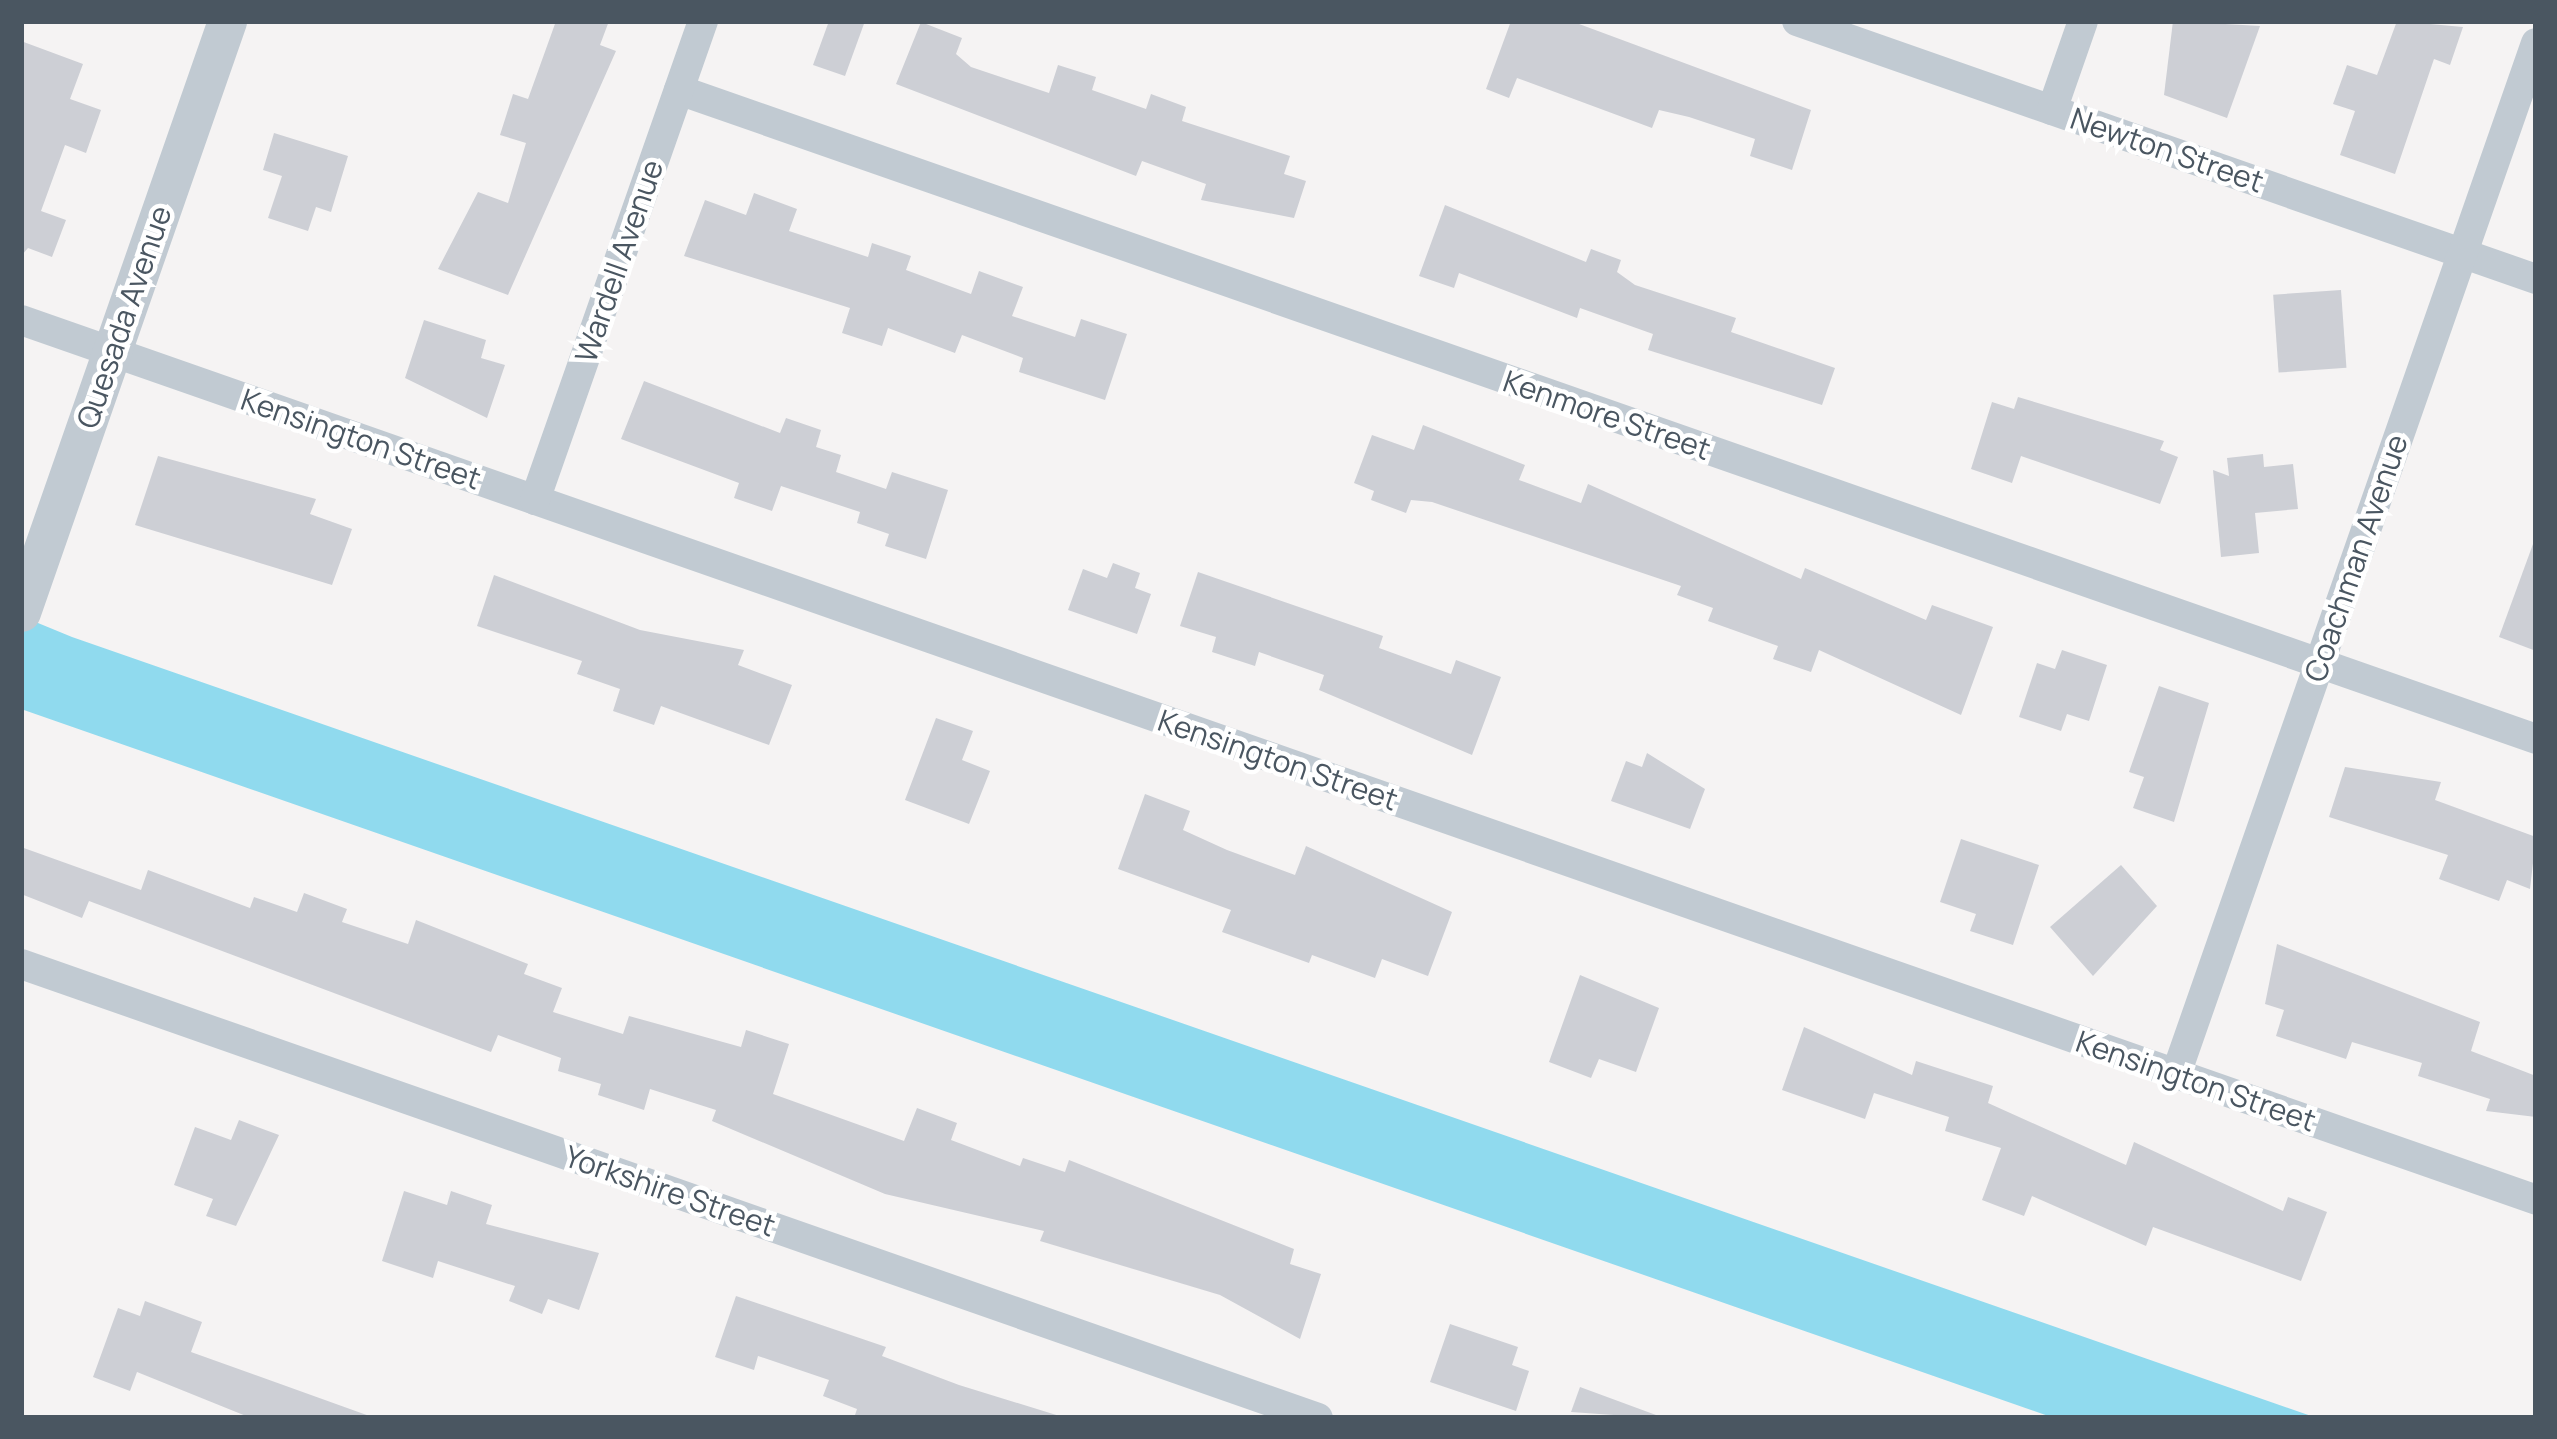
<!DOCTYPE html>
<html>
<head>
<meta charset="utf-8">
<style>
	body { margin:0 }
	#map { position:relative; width:2557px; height:1439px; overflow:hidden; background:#f5f3f3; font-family:Manrope,sans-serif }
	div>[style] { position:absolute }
	.water>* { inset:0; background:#90daee }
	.building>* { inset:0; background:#cdcfd5; transform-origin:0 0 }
	.minor>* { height:30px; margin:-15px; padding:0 15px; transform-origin:15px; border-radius:15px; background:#c1cad2 }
	.tertiary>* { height:39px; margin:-19.5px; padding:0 19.5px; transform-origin:19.5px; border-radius:19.5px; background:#c1cad2 }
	span { translate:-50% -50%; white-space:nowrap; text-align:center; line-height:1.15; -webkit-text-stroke:9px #fff; paint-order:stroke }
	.street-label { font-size:30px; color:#4a5661 }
	.frame { position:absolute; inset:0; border:24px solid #4a5661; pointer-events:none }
</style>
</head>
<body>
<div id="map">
	<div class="water">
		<i style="clip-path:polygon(21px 616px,72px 637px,2317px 1418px,2054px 1418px,21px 709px)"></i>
	</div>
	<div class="building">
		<i style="clip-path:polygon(556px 21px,609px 21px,600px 45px,616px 51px,508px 295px,438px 269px,478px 192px,508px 203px,526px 143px,500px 135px,513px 94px,528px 99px)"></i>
		<i style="clip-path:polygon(829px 21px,865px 21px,845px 76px,813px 65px)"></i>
		<i style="clip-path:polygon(1511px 21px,1571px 21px,1811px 110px,1792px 170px,1750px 156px,1755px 139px,1689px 117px,1659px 110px,1652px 128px,1517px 78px,1509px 98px,1486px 89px)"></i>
		<i style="clip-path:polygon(2173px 21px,2260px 26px,2227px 118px,2164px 95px)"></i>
		<i style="clip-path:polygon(2397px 21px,2463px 27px,2450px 65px,2434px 59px,2395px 174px,2340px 155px,2355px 111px,2333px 104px,2347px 65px,2377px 75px)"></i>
		<i style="clip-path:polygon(921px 22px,962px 38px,956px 54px,971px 67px,1049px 93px,1058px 65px,1096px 77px,1092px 90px,1146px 109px,1151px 94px,1186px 107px,1182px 121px,1290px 156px,1284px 174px,1306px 181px,1294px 218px,1201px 200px,1206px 184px,1142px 161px,1136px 176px,896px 84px)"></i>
		<i style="clip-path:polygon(21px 41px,83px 64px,70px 99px,101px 110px,86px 153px,65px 145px,41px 211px,66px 220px,52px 257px,28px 248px,21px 256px)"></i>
		<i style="clip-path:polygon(274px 133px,348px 156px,331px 212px,316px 207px,308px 231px,268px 218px,282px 176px,263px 170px)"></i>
		<i style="clip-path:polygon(754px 193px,797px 209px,789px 231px,868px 257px,872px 243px,911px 256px,906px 270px,971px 294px,979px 271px,1023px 287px,1012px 316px,1075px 337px,1081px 319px,1127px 334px,1105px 400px,1019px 372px,1023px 358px,962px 335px,955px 353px,888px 328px,882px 346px,842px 333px,850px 308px,684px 256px,705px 200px,746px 215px)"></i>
		<i style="clip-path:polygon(1445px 205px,1586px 262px,1591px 249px,1621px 260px,1617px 272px,1635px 285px,1736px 318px,1731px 332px,1835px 368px,1822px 405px,1648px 350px,1653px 334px,1580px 308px,1577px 318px,1459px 273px,1454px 288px,1419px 276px)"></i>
		<i style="left:2341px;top:290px;width:78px;height:68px;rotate:86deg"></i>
		<i style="clip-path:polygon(424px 320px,486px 340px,481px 358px,505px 365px,487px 418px,405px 378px)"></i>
		<i style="clip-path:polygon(644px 381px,780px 433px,786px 418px,821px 430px,816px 447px,841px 455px,836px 472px,886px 489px,892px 472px,948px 490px,926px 559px,885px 546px,889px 534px,857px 523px,860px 512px,781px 486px,772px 511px,734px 498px,739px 483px,621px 439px)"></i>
		<i style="clip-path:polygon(2018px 397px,2164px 441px,2160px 450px,2178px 457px,2160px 504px,2021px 456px,2012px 483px,1971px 469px,1992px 402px,2014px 409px)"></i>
		<i style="clip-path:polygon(1423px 425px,1525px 465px,1519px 480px,1581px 503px,1588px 484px,1801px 579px,1805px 568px,1926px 620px,1932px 605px,1993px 627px,1961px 715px,1819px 650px,1811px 672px,1773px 659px,1778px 646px,1708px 621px,1713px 608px,1677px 595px,1681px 586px,1432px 502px,1411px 500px,1406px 513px,1371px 500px,1374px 491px,1354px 483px,1372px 435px,1414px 450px)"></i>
		<i style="clip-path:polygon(2263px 454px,2264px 467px,2293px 464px,2298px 509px,2255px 513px,2259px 553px,2221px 557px,2213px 470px,2229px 476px,2227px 458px)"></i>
		<i style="clip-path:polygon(158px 456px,316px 499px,310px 514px,352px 529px,332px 585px,135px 525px)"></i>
		<i style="clip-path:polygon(2533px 544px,2536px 544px,2536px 651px,2499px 637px)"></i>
		<i style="clip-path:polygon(1113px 563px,1140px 573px,1135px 588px,1151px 594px,1137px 634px,1068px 610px,1083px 569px,1107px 578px)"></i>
		<i style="clip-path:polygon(1198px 572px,1383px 636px,1379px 648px,1451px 674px,1456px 660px,1501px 677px,1472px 755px,1319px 690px,1324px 675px,1259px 652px,1255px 666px,1212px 652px,1216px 637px,1180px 626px)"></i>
		<i style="clip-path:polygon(494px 575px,640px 630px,744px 650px,738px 665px,792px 685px,769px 745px,661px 706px,654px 725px,613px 711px,620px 689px,577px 674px,582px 661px,477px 626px)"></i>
		<i style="clip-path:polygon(2062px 650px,2107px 665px,2089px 721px,2067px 714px,2061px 731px,2019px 717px,2037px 663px,2055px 669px)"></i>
		<i style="clip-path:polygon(2159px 686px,2209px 703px,2174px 822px,2133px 808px,2144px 777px,2129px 772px)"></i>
		<i style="clip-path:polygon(936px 718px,973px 731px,962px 760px,990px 771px,969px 824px,905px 800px)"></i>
		<i style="clip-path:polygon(1647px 753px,1705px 789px,1690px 829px,1611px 801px,1626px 761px,1642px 767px)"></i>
		<i style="clip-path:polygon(2345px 767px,2441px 782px,2435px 800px,2536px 837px,2530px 889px,2507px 880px,2499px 901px,2439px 879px,2448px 855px,2329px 817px)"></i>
		<i style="clip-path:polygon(1145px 794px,1190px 811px,1183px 830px,1227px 850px,1295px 875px,1306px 846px,1452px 912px,1428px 976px,1382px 959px,1375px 978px,1312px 955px,1309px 963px,1222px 932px,1231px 910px,1118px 869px)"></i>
		<i style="clip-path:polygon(1961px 839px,2039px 865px,2013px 945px,1970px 931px,1976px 914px,1940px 902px)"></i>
		<i style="clip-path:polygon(21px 847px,141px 890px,148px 870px,250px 908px,254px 897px,297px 912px,304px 893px,347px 909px,342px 922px,408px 944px,416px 920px,528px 964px,524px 974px,562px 988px,553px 1012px,623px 1034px,629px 1016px,741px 1047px,746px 1030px,789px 1044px,773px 1094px,904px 1141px,917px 1108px,957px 1123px,951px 1140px,1020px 1166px,1023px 1158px,1065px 1172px,1069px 1160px,1294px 1249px,1290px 1264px,1321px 1274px,1300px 1339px,1220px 1295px,1040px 1241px,1044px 1231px,885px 1194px,712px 1121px,716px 1110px,650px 1089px,644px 1110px,598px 1095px,601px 1084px,558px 1071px,561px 1058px,498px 1035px,491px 1052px,89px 901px,82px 918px,21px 894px)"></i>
		<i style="clip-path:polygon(2121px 865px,2157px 906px,2093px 976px,2050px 927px)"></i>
		<i style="clip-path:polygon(2277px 944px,2480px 1022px,2471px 1051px,2536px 1076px,2536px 1117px,2486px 1111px,2490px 1099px,2418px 1076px,2422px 1063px,2352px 1042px,2346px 1059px,2276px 1036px,2284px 1010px,2265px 1004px)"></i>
		<i style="clip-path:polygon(1580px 975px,1659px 1008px,1636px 1072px,1599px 1059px,1591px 1078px,1549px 1062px)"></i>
		<i style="clip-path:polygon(1804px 1027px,1912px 1075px,1916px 1061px,1993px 1086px,1988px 1103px,2126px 1165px,2134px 1142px,2283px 1211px,2288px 1197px,2327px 1212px,2301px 1281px,2153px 1227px,2146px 1246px,2032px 1196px,2024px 1216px,1982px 1200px,2001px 1148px,1945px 1131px,1949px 1117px,1874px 1093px,1865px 1119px,1782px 1090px)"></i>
		<i style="clip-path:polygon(239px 1120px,279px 1135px,236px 1226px,206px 1216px,213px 1199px,174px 1185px,195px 1127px,231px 1140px)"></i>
		<i style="clip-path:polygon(404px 1191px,447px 1205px,451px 1191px,492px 1205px,486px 1224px,599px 1253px,579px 1310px,548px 1299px,542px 1314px,509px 1301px,515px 1286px,438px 1261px,433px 1278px,382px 1261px)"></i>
		<i style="clip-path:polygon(736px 1296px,886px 1347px,882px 1356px,959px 1385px,1066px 1418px,854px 1418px,857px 1409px,823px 1396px,829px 1380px,758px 1356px,754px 1370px,715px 1357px)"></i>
		<i style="clip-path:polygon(145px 1301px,202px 1322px,191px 1352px,375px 1418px,251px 1418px,137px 1372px,130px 1391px,93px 1377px,118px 1308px,140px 1316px)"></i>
		<i style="clip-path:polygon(1450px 1324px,1518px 1347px,1512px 1365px,1529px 1371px,1516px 1411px,1430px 1382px)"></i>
		<i style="clip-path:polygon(1580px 1387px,1656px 1415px,1656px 1418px,1571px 1412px)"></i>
	</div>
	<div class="minor">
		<i style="left:1797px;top:21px;width:783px;rotate:19.25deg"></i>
		<i style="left:679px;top:90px;width:1967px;rotate:19.26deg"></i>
		<i style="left:2052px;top:110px;width:94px;rotate:-70.8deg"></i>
		<i style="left:21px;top:320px;width:2665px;rotate:19.28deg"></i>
		<i style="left:535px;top:500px;width:508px;rotate:-70.67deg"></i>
		<i style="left:21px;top:964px;width:1374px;rotate:19.29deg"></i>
		<i style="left:2176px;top:1074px;width:1092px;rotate:-70.75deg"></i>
	</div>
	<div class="tertiary">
		<i style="left:21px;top:612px;width:626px;rotate:-70.78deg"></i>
	</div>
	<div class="street-label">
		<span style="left:2167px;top:150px;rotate:19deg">Newton Street</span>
		<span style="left:619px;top:261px;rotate:-71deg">Wardell Avenue</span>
		<span style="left:124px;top:317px;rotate:-71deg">Quesada Avenue</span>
		<span style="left:1607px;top:415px;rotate:19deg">Kenmore Street</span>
		<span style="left:361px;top:439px;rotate:19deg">Kensington Street</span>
		<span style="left:2356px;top:558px;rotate:-71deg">Coachman Avenue</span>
		<span style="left:1278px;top:760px;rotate:19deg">Kensington Street</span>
		<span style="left:2196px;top:1081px;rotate:19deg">Kensington Street</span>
		<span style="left:670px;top:1191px;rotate:19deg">Yorkshire Street</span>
	</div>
	<div class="frame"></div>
</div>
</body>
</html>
